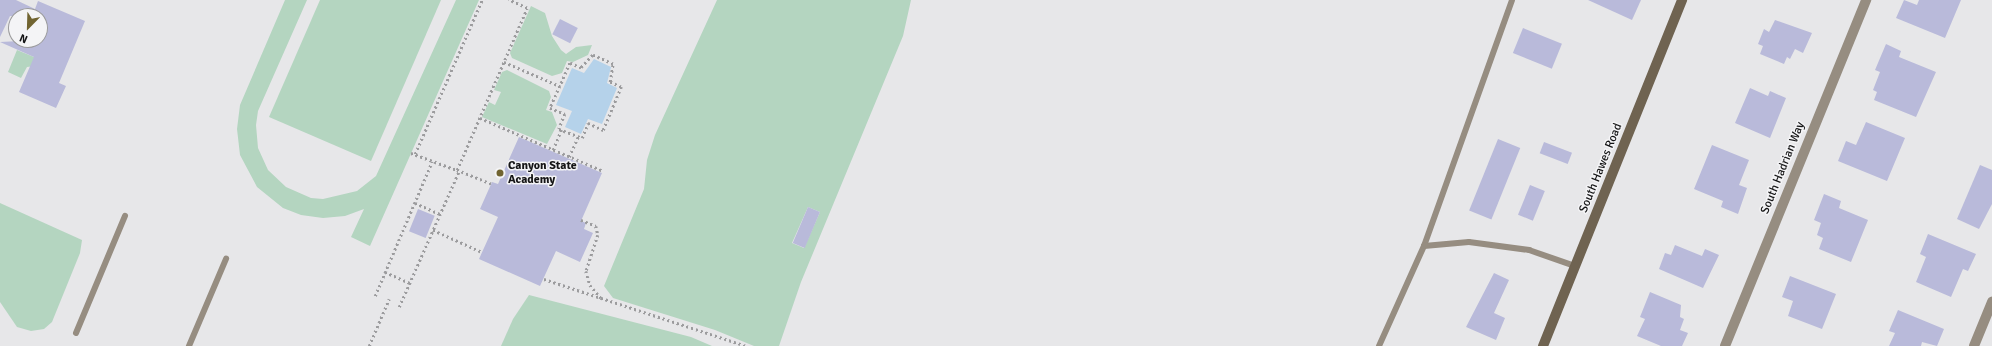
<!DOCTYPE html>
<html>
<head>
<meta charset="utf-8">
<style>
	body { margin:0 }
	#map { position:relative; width:1992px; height:346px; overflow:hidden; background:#e7e7e9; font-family:Signika,sans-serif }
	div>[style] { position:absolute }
	.green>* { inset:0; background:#b4d5c0 }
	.water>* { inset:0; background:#b5d2ea }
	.building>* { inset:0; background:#b9bada; transform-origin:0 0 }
	.path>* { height:2.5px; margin-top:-1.25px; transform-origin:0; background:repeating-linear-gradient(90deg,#9c9c9e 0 2px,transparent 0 5px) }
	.service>* { height:6px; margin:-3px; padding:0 3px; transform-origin:3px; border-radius:3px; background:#968d81 }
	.minor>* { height:10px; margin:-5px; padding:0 5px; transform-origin:5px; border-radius:5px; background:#968d81 }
	.secondary>* { height:10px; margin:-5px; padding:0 5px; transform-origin:5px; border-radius:5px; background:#6f6351 }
	.dots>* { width:11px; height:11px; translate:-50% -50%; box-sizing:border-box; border:2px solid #f4f4f6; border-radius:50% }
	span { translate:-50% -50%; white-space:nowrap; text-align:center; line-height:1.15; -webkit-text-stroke:3px #f4f4f6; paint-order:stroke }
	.poi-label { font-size:12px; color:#151516; font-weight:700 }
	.left { translate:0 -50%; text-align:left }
	.street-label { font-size:12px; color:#151516 }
	.north { position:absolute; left:8px; top:8px; width:40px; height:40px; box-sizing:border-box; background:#f4f4f6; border:1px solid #9b9b9c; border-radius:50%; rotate:203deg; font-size:11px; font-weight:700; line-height:16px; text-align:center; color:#151516 }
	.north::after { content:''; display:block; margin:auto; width:14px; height:18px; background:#716431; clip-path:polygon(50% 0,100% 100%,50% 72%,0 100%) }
</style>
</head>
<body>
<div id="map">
	<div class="green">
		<i style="clip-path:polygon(285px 0,307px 0,258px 111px,256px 125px,258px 148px,268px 170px,286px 187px,311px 198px,323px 199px,357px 191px,376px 176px,456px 0,479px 0,370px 246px,351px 237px,364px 209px,345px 216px,323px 218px,301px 215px,283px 208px,257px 187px,240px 155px,237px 129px,240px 105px)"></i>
		<i style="clip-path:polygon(320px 0,441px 0,371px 161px,269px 117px)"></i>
		<i style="clip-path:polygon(evenodd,717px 0,911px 0,903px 36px,801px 282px,779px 346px,754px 346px,715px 330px,613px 298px,604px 286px,644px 189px,647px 160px,655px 135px,717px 0,808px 207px,820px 212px,804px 248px,792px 243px,808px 207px)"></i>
		<i style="clip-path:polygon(531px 6px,545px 13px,552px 36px,561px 50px,566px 54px,576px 47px,592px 45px,588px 55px,573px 62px,567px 61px,562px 73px,552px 76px,512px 58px,510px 53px)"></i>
		<i style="clip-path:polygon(17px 50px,51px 64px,27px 67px,21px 78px,8px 72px)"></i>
		<i style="clip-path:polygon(507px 70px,549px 91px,551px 97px,546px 110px,552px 112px,557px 125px,547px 144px,482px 117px,489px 102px,495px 105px,501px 92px,494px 90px,502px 72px)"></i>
		<i style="clip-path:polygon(0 203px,82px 240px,80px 253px,52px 322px,44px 329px,31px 331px,17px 327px,0 302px)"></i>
		<i style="clip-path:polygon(529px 295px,691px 337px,712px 346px,501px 346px,513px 319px)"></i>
	</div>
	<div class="water">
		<i style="clip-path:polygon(594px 59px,611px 67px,607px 83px,617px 88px,602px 124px,588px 119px,581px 134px,565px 127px,572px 111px,556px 105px,572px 68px,584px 73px)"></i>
	</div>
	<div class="building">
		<i style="clip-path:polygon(0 0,16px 0,35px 9px,38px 1px,85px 21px,59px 83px,66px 86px,56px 108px,19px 92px,34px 57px,0 42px,40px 40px,40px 16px,10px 16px,0 37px)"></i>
		<i style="clip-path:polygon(1588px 0,1641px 0,1632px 20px)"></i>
		<i style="clip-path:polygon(1904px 0,1917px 5px,1919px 0,1961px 0,1945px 38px,1896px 18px)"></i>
		<i style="left:560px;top:19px;width:20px;height:17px;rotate:27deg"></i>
		<i style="clip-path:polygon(1775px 20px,1812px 33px,1803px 53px,1795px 49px,1790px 59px,1787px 57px,1784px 64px,1760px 54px,1763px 46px,1758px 44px,1764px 29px,1769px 32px)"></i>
		<i style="left:1523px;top:28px;width:42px;height:27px;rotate:22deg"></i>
		<i style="clip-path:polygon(1886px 44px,1901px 51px,1899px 57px,1936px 72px,1916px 117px,1874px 100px,1877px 92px,1873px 90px,1880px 72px,1875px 70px)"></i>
		<i style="clip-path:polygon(1750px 88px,1768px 96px,1770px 91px,1786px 98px,1770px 138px,1735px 123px)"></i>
		<i style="clip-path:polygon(1866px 122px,1905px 138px,1887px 181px,1838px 161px,1846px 141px,1856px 145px)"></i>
		<i style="clip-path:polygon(519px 137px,602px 173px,581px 221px,586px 223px,584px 229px,593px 233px,580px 262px,556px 251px,540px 286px,479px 259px,498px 217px,480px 209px,492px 182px,498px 184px)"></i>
		<i style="left:1498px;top:139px;width:24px;height:77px;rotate:22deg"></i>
		<i style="left:1544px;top:142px;width:30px;height:12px;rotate:21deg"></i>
		<i style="clip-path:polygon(1712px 145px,1749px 160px,1739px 185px,1747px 188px,1738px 214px,1721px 207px,1723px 201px,1694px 189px)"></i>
		<i style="clip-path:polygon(1980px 165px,1992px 170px,1992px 204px,1979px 229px,1957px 219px)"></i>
		<i style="left:1530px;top:185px;width:16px;height:32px;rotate:22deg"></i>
		<i style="clip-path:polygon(1824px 194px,1841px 201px,1839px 208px,1868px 220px,1851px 262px,1819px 249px,1823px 238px,1817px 235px,1821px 223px,1814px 220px)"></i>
		<i style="left:808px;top:207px;width:13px;height:39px;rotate:23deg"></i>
		<i style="left:418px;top:209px;width:18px;height:24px;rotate:22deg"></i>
		<i style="clip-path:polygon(1928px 234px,1976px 254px,1968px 271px,1963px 269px,1951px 297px,1916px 282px,1926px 257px,1920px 254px)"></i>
		<i style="clip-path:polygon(1675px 245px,1702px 256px,1705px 249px,1719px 255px,1703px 288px,1659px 269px,1665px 253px,1671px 255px)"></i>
		<i style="clip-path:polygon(1494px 273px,1509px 280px,1494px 313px,1505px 318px,1496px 340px,1466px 327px)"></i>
		<i style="clip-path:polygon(1790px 276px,1836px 294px,1822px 329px,1788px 316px,1793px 301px,1782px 297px)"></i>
		<i style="clip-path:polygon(1650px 292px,1681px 305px,1680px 317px,1684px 319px,1680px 330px,1688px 333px,1682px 346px,1661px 346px,1637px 336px,1645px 319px,1640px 317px)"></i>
		<i style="clip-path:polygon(1898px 310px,1944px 329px,1937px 346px,1922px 342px,1921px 346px,1889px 346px,1895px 333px,1889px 331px)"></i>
	</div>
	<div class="path">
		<i style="left:504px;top:62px;width:61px;rotate:23.2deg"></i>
		<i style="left:560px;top:86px;width:24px;rotate:114deg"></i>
		<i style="left:550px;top:108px;width:16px;rotate:22deg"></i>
		<i style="left:565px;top:114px;width:16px;rotate:112deg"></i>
		<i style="left:559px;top:129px;width:25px;rotate:21deg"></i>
		<i style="left:582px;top:138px;width:16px;rotate:-68deg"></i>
		<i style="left:588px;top:123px;width:17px;rotate:25deg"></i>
		<i style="left:603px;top:130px;width:47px;rotate:-67.3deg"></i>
		<i style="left:621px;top:87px;width:12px;rotate:-156deg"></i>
		<i style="left:610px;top:82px;width:18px;rotate:-81deg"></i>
		<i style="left:613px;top:64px;width:22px;rotate:-156deg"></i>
		<i style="left:593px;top:55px;width:18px;rotate:133deg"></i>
		<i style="left:581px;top:68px;width:12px;rotate:-156deg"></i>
		<i style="left:570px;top:63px;width:25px;rotate:113deg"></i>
		<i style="left:480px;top:118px;width:134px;rotate:23.3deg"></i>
		<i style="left:553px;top:150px;width:22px;rotate:-68deg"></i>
		<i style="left:411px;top:153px;width:49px;rotate:20.3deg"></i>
		<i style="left:415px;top:154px;width:168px;rotate:-66.5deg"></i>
		<i style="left:569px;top:157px;width:22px;rotate:-66deg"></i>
		<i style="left:491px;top:184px;width:37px;rotate:-158deg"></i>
		<i style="left:457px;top:170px;width:176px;rotate:-66.6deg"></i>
		<i style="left:527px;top:8px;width:20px;rotate:-156deg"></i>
		<i style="left:415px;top:203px;width:27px;rotate:24deg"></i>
		<i style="left:581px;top:220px;width:16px;rotate:22deg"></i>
		<i style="left:596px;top:226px;width:9px;rotate:77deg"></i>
		<i style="left:598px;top:235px;width:38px;rotate:108deg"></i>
		<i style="left:586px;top:271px;width:15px;rotate:74deg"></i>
		<i style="left:590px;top:285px;width:17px;rotate:50deg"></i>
		<i style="left:433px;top:230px;width:54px;rotate:24.2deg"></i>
		<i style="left:385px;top:272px;width:27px;rotate:24deg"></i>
		<i style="left:544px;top:279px;width:213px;rotate:18.3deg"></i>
		<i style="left:375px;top:296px;width:146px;rotate:-67deg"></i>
		<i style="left:399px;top:307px;width:149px;rotate:-66.2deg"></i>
		<i style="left:369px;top:346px;width:51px;rotate:-66.9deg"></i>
	</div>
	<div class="service">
		<i style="left:1424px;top:246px;width:261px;rotate:-70.3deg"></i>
		<i style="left:76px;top:333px;width:127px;rotate:-67.3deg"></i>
		<i style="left:189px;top:346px;width:95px;rotate:-67deg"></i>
		<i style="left:1379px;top:346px;width:110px;rotate:-65.8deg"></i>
		<i style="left:1424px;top:246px;width:45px;rotate:-5.1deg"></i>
		<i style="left:1469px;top:242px;width:61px;rotate:7.6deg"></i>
		<i style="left:1529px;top:250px;width:49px;rotate:19.2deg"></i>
	</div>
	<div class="minor">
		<i style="left:1725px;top:346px;width:374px;rotate:-67.8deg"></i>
		<i style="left:1974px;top:346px;width:48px;rotate:-67.8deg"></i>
	</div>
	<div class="secondary">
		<i style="left:1543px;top:346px;width:373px;rotate:-68.1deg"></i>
	</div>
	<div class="dots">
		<i style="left:500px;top:173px;background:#716431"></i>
	</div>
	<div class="poi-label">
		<span class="left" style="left:508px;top:173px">Canyon State<br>Academy</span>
	</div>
	<div class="street-label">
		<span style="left:1601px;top:168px;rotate:-68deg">South Hawes Road</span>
		<span style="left:1783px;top:168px;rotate:-68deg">South Hadrian Way</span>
	</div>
	<div class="north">N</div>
</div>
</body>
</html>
